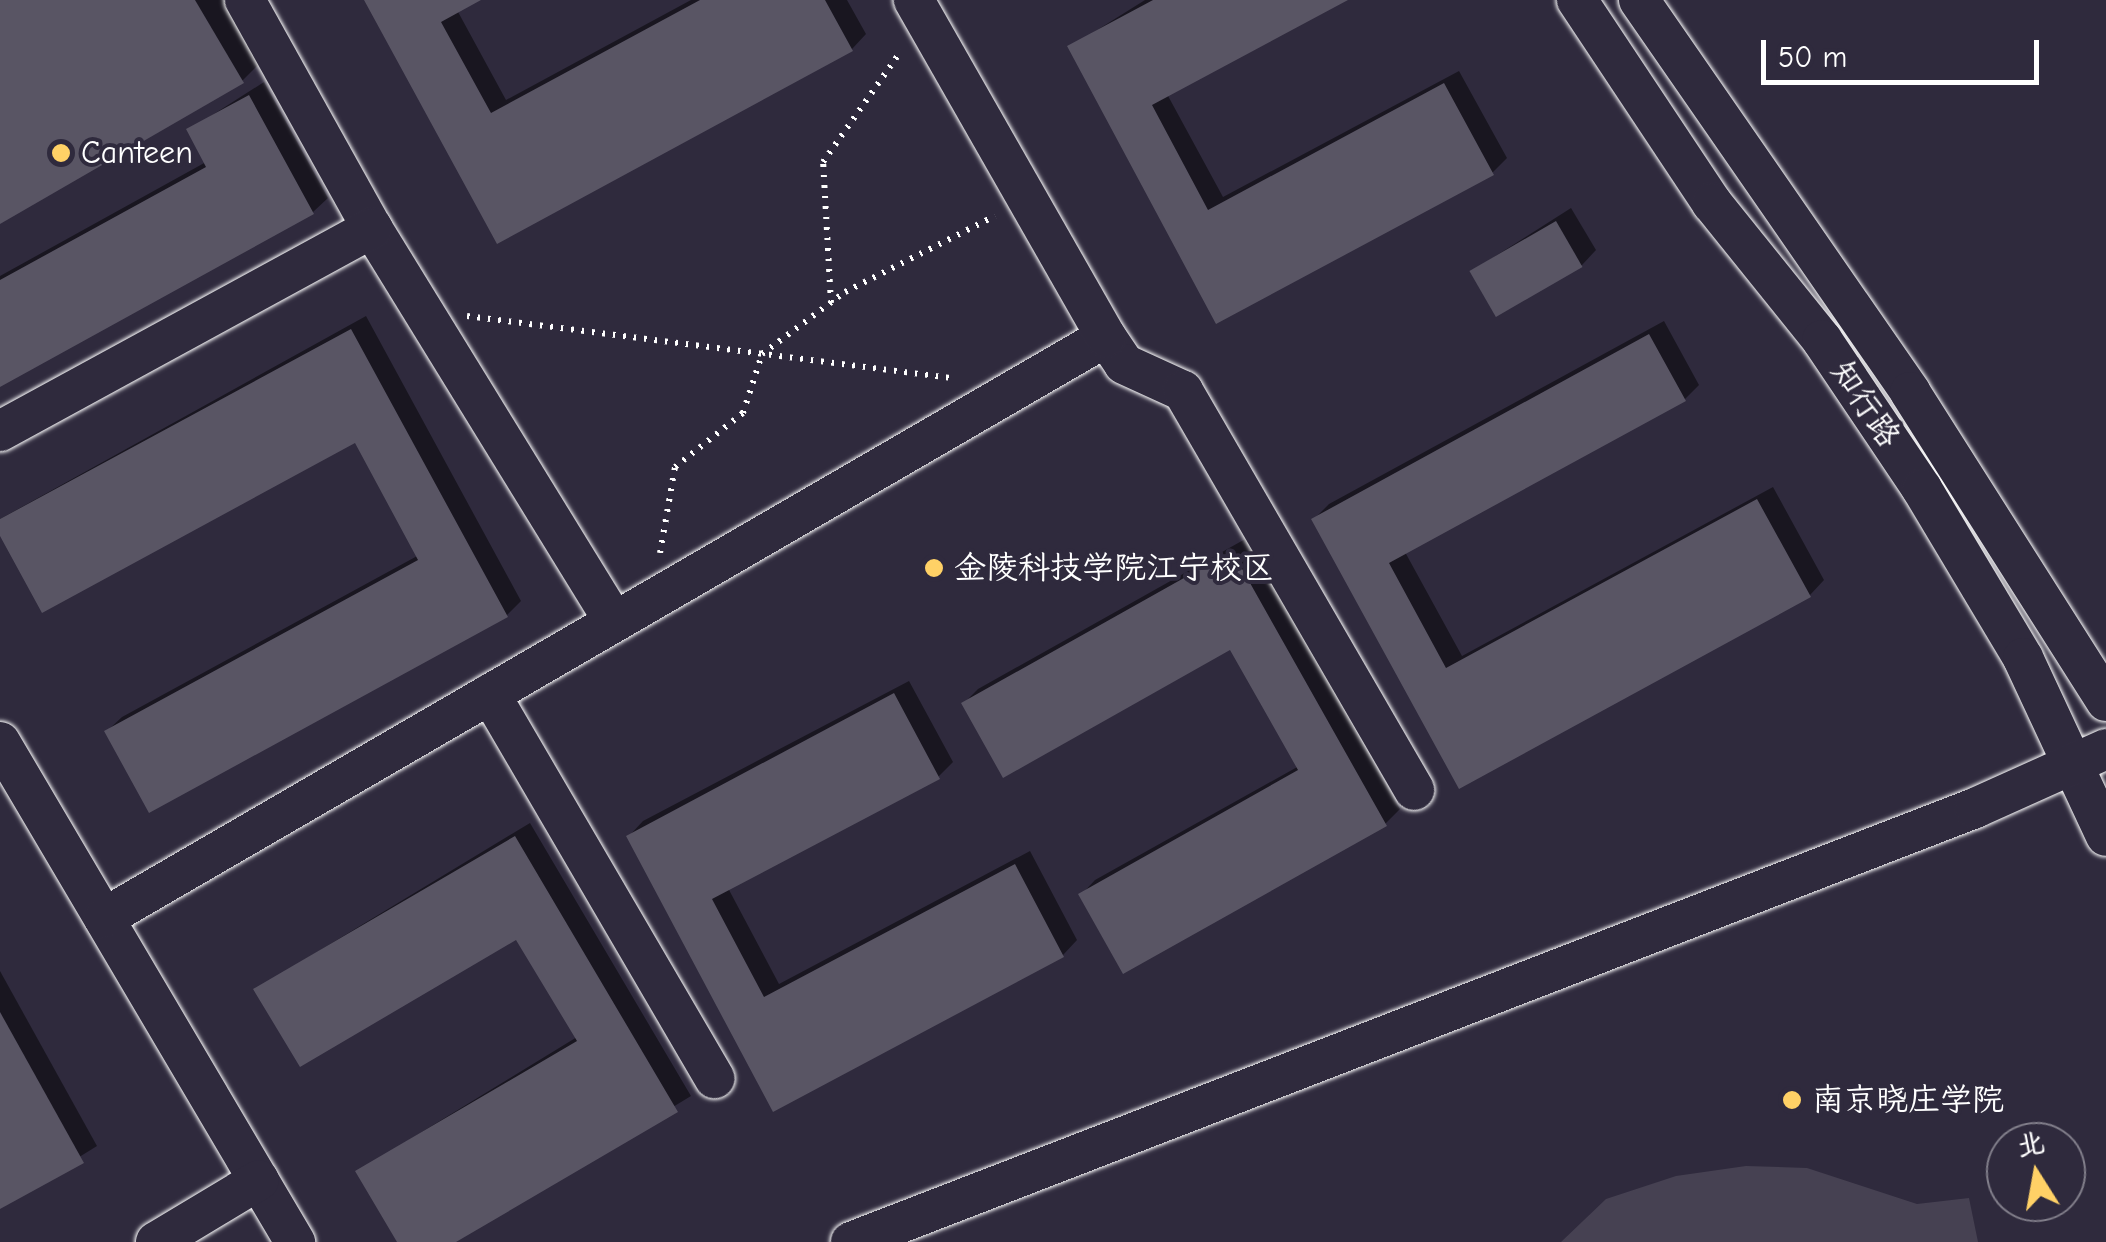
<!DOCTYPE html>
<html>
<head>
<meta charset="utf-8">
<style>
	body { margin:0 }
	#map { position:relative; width:2106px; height:1242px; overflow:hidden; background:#2f2a3d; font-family:"Comic Neue","LXGW WenKai TC",sans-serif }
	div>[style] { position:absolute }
	.green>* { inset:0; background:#464152 }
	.shadow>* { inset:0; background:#0007 }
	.building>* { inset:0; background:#595564; transform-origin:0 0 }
	.path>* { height:6px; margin-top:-3px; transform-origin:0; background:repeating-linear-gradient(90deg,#fff 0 2.5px,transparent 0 10.5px) }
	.roads { filter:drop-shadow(0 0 2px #fff) drop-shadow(0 0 2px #fff) }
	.minor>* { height:40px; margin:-20px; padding:0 20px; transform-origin:20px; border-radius:20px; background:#2f2a3d }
	.dots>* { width:28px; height:28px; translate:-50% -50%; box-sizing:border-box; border:5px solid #2f2a3d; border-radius:50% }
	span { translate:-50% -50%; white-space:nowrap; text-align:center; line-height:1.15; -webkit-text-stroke:8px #2f2a3d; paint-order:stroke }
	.poi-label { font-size:32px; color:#fff }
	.left { translate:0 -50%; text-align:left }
	.street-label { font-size:32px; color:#fff }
	.north { position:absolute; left:1986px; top:1122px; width:100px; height:100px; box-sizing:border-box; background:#2f2a3d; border:2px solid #827f8b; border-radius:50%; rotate:349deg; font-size:28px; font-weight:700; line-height:40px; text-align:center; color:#fff }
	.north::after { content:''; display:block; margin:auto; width:35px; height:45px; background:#ffd166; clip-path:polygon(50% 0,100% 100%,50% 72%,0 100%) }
	.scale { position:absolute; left:1761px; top:40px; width:278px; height:45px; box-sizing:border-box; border:5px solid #fff; border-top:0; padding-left:12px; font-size:30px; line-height:35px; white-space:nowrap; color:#fff; -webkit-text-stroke:8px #2f2a3d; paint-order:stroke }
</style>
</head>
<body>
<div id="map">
	<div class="green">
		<i style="clip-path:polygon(1746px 1166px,1807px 1168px,1917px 1204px,1969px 1198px,1978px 1242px,1561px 1242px,1606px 1199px,1676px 1176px)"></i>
	</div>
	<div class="shadow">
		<i style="clip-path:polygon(0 0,225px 0,261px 62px,242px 81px,0 221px)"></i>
		<i style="clip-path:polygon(367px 0,476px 0,457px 10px,506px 100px,691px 0,847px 0,866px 34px,852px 49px,498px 240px)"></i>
		<i style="clip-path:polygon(1145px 0,1343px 0,1167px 94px,1223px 197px,1459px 71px,1507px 158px,1492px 173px,1217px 321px,1070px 47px)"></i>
		<i style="clip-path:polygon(264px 82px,328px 198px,313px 212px,0 385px,0 276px,206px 162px,189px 130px)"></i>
		<i style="clip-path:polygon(1571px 208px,1596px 250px,1582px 265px,1472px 271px)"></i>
		<i style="clip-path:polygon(366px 316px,521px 601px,507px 615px,107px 731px,122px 717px,419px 555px,356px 439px,0 531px,0 519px)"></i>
		<i style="clip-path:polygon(1664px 321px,1699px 385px,1685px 399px,1405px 552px,1462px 656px,1773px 487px,1824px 580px,1810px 595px,1460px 786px,1314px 519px,1329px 504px)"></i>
		<i style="clip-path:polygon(1247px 538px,1400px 809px,1385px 824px,1081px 895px,1095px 880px,1299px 766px,1231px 647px,964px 703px,978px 689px)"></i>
		<i style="clip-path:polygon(909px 681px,953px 762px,938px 777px,728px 888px,779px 984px,1030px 851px,1077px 940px,1063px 955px,774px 1109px,629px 836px,643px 821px)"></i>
		<i style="clip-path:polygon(530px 823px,691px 1096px,451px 1242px,400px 1242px,358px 1171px,577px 1037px,517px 936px,256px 989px)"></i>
		<i style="clip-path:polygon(0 971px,97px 1146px,0 1206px)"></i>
	</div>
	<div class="building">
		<i style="clip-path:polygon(0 0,195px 0,244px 83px,0 224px)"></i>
		<i style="clip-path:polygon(364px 0,481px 0,441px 22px,491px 113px,700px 0,825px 0,853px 51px,497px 244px)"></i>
		<i style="clip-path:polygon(1153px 0,1348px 0,1152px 105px,1208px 210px,1444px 83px,1494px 175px,1216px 324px,1067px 46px)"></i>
		<i style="clip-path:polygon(249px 95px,314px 214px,0 387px,0 280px,206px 167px,186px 129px)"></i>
		<i style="left:1556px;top:221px;width:53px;height:100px;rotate:60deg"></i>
		<i style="clip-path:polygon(351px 329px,508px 617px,149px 813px,104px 731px,418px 560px,355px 443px,42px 613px,0 536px,0 519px)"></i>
		<i style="clip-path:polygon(1649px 334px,1686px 401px,1389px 563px,1446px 668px,1757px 499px,1811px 597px,1459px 789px,1311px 519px)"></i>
		<i style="clip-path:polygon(1232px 551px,1387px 826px,1123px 974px,1078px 894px,1298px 770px,1230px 650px,1003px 778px,961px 703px)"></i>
		<i style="clip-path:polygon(894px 693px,940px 779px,712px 899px,764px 997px,1015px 864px,1064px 957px,773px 1112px,626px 836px)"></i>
		<i style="clip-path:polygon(515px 836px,678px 1112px,456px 1242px,397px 1242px,355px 1171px,577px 1041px,516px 940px,300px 1067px,253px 989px)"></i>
		<i style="clip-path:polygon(0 1012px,84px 1163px,0 1209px)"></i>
	</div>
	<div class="path">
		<i style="left:831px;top:303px;width:141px;rotate:-93.2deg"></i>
		<i style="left:823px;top:162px;width:136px;rotate:-54.9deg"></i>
		<i style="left:467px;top:316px;width:493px;rotate:7.3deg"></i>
		<i style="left:660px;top:553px;width:87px;rotate:-80.1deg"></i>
		<i style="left:675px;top:467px;width:87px;rotate:-38.5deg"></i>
		<i style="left:743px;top:413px;width:62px;rotate:-72.1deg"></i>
		<i style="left:762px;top:354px;width:104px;rotate:-36.8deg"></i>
		<i style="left:845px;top:292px;width:168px;rotate:-26.9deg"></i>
	</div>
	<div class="roads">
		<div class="minor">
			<i style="left:245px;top:0;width:261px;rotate:60.9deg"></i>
			<i style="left:372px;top:228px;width:462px;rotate:58.4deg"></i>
			<i style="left:1577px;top:0;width:244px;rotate:56.4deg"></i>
			<i style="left:1712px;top:203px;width:176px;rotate:51.2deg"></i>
			<i style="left:1822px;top:340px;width:179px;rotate:56.1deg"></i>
			<i style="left:1922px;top:489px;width:197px;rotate:59.1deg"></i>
			<i style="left:2023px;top:658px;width:196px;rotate:65deg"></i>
			<i style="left:1639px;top:0;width:477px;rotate:55.3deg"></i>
			<i style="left:1910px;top:392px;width:366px;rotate:57.6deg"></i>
			<i style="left:1106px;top:337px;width:32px;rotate:56deg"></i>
			<i style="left:1124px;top:364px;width:65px;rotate:24.6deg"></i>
			<i style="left:1183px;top:391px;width:461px;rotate:59.9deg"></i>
			<i style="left:0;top:431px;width:424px;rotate:-28.6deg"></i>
			<i style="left:490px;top:694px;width:445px;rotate:59.7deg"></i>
			<i style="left:0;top:742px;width:581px;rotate:59.46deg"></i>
			<i style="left:104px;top:918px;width:1158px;rotate:-30.11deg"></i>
			<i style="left:1106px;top:337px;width:388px;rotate:-119.7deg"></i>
			<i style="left:156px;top:1242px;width:120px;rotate:-31deg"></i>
			<i style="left:851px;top:1242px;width:1205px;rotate:-21.11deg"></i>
			<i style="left:1975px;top:808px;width:144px;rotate:-24.2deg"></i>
		</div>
	</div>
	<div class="dots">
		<i style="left:61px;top:153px;background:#ffd166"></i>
		<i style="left:934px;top:568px;background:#ffd166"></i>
		<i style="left:1792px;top:1100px;background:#ffd166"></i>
	</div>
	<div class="poi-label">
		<span class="left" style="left:81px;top:153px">Canteen</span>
		<span class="left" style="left:954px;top:568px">金陵科技学院江宁校区</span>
		<span class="left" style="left:1812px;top:1100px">南京晓庄学院</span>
	</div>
	<div class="street-label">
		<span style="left:1865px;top:404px;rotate:56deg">知行路</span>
	</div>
	<div class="north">北</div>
	<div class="scale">50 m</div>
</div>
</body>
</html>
